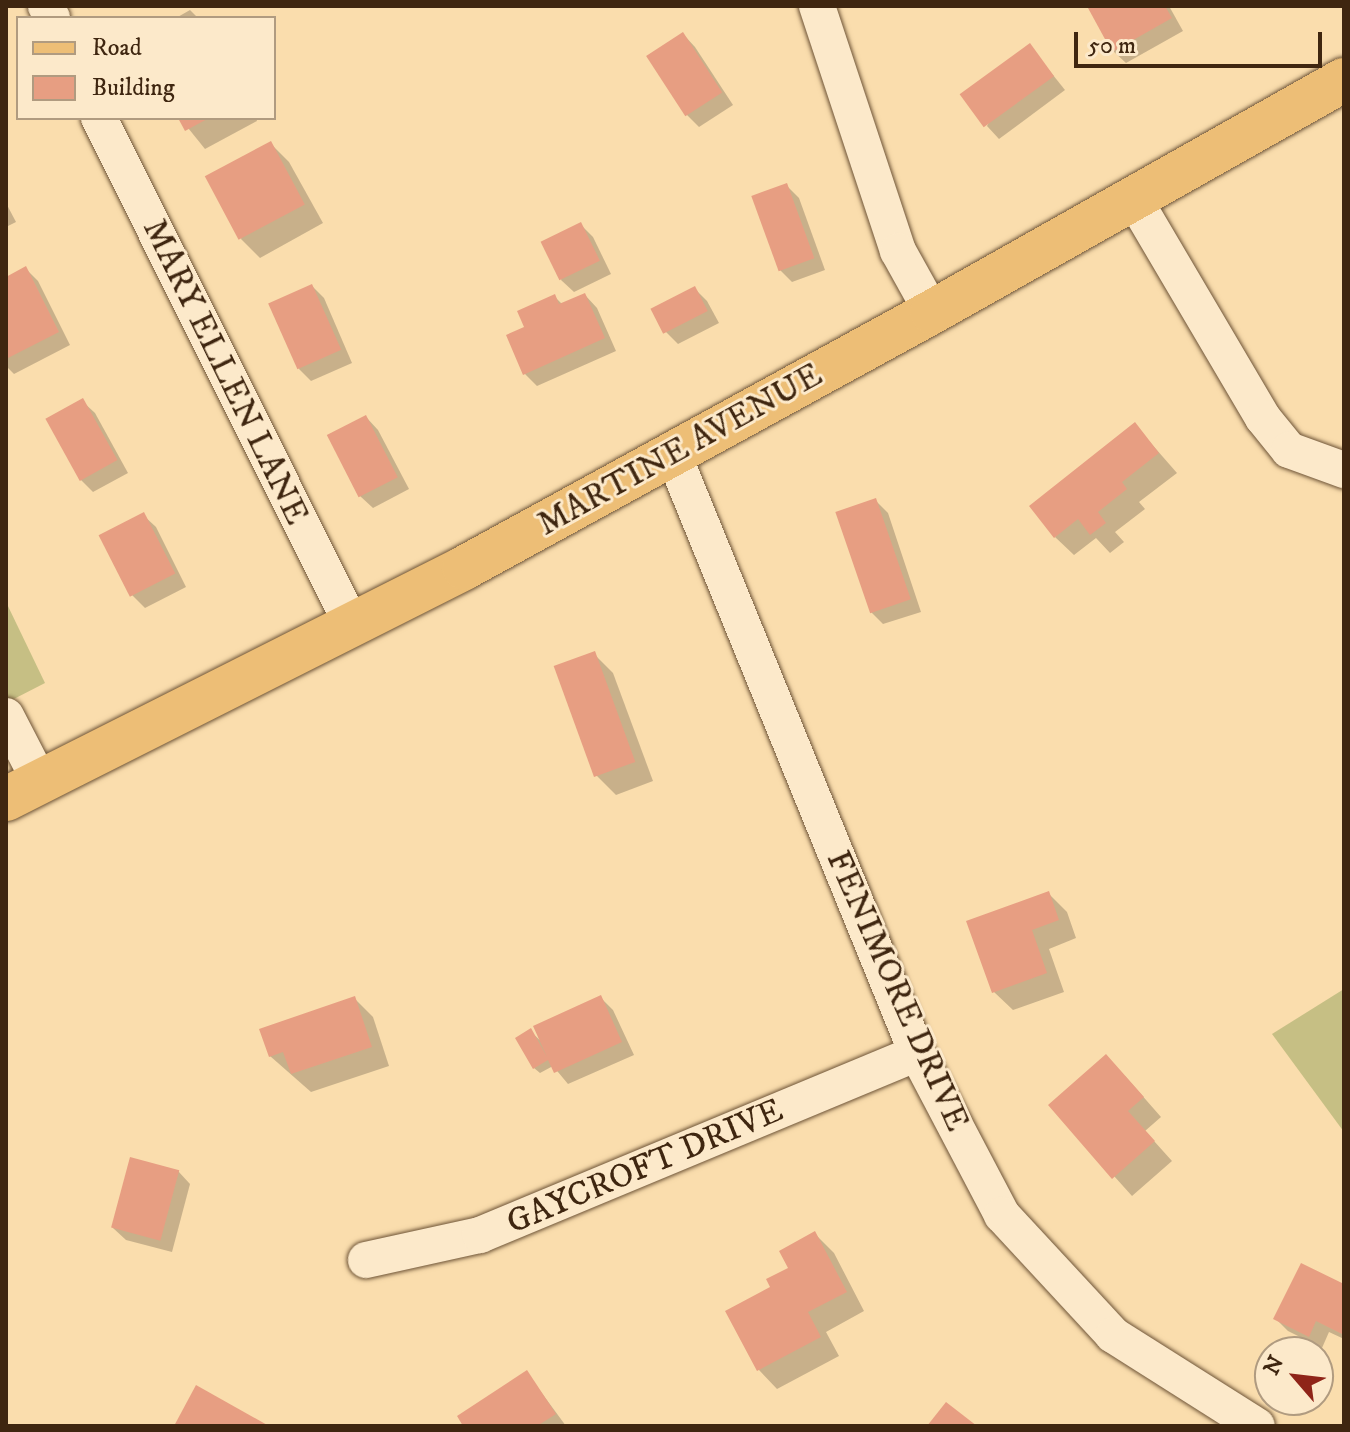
<!DOCTYPE html>
<html>
<head>
<meta charset="utf-8">
<style>
	body { margin:0 }
	#map { position:relative; width:1350px; height:1432px; overflow:hidden; background:#faddad; font-family:"IM FELL DW Pica",serif }
	div>[style] { position:absolute }
	.green>* { inset:0; background:#c6bf84 }
	.shadow>* { inset:0; background:#0003 }
	.building>* { inset:0; background:#e79e82; transform-origin:0 0 }
	.roads { filter:drop-shadow(0 0 2px #6e5437) drop-shadow(0 0 2px #6e5437) }
	.minor>* { height:36px; margin:-18px; padding:0 18px; transform-origin:18px; border-radius:18px; background:#fce9ca }
	.major>* { height:44px; margin:-22px; padding:0 22px; transform-origin:22px; border-radius:22px; background:#edbe76 }
	span { translate:-50% -50%; white-space:nowrap; text-align:center; line-height:1.15; -webkit-text-stroke:6px #fce9ca; paint-order:stroke }
	.street-label { font-size:34px; color:#3f2610 }
	.frame { position:absolute; inset:0; border:8px solid #3f2610; pointer-events:none }
	.legend { position:absolute; left:16px; top:16px; width:260px; height:104px; box-sizing:border-box; background:#fce9ca; border:2px solid #b09b80; margin:0; padding:10px 14px; list-style:none; font-size:24px; color:#3f2610 }
	.legend li { display:flex; align-items:center; gap:16px; height:40px }
	.legend b { width:40px; border:2px solid #b09b80 }
	.north { position:absolute; left:1254px; top:1336px; width:80px; height:80px; box-sizing:border-box; background:#fce9ca; border:2px solid #b09b80; border-radius:50%; rotate:298deg; font-size:22px; font-weight:700; line-height:32px; text-align:center; color:#3f2610 }
	.north::after { content:''; display:block; margin:auto; width:28px; height:36px; background:#8f2418; clip-path:polygon(50% 0,100% 100%,50% 72%,0 100%) }
	.scale { position:absolute; left:1074px; top:32px; width:248px; height:36px; box-sizing:border-box; border:4px solid #3f2610; border-top:0; padding-left:10px; font-size:24px; line-height:28px; white-space:nowrap; color:#3f2610; -webkit-text-stroke:6px #fce9ca; paint-order:stroke }
</style>
</head>
<body>
<div id="map">
	<div class="green">
		<i style="clip-path:polygon(6px 602px,45px 683px,6px 703px)"></i>
		<i style="clip-path:polygon(1344px 989px,1344px 1132px,1272px 1034px)"></i>
	</div>
	<div class="shadow">
		<i style="clip-path:polygon(1096px 6px,1169px 6px,1183px 31px,1126px 63px,1113px 51px)"></i>
		<i style="clip-path:polygon(190px 10px,198px 18px,176px 18px)"></i>
		<i style="clip-path:polygon(683px 34px,695px 47px,733px 105px,699px 127px,687px 115px)"></i>
		<i style="clip-path:polygon(1029px 45px,1065px 90px,999px 139px,987px 126px)"></i>
		<i style="clip-path:polygon(180px 118px,256px 118px,257px 121px,205px 149px)"></i>
		<i style="clip-path:polygon(270px 143px,289px 162px,323px 223px,260px 258px,241px 239px)"></i>
		<i style="clip-path:polygon(786px 185px,799px 198px,825px 270px,792px 282px,780px 270px)"></i>
		<i style="clip-path:polygon(6px 203px,16px 222px,6px 227px)"></i>
		<i style="clip-path:polygon(580px 224px,593px 237px,611px 274px,574px 292px,561px 280px)"></i>
		<i style="clip-path:polygon(26px 269px,38px 281px,70px 345px,14px 374px,6px 366px,6px 279px)"></i>
		<i style="clip-path:polygon(312px 286px,324px 298px,352px 363px,311px 381px,299px 369px)"></i>
		<i style="clip-path:polygon(694px 288px,707px 301px,719px 323px,678px 344px,666px 332px)"></i>
		<i style="clip-path:polygon(585px 295px,597px 308px,616px 351px,537px 386px,525px 374px,527px 328px,554px 296px,563px 305px)"></i>
		<i style="clip-path:polygon(82px 401px,95px 413px,128px 473px,93px 492px,81px 480px)"></i>
		<i style="clip-path:polygon(366px 417px,378px 430px,409px 489px,373px 508px,360px 496px)"></i>
		<i style="clip-path:polygon(1135px 425px,1177px 473px,1139px 502px,1145px 509px,1115px 532px,1124px 542px,1110px 553px,1096px 538px,1074px 555px,1055px 537px)"></i>
		<i style="clip-path:polygon(875px 500px,888px 513px,921px 612px,883px 624px,871px 612px)"></i>
		<i style="clip-path:polygon(143px 515px,156px 527px,186px 587px,145px 608px,132px 595px)"></i>
		<i style="clip-path:polygon(594px 654px,613px 673px,653px 781px,616px 795px,597px 776px)"></i>
		<i style="clip-path:polygon(1048px 893px,1067px 912px,1076px 938px,1049px 949px,1064px 992px,1013px 1010px,994px 992px)"></i>
		<i style="clip-path:polygon(601px 998px,613px 1010px,634px 1055px,568px 1084px,553px 1066px,540px 1073px,534px 1068px,530px 1031px,543px 1043px)"></i>
		<i style="clip-path:polygon(355px 999px,373px 1017px,389px 1066px,311px 1092px,270px 1056px)"></i>
		<i style="clip-path:polygon(1125px 1076px,1161px 1117px,1145px 1131px,1172px 1161px,1132px 1196px,1051px 1106px)"></i>
		<i style="clip-path:polygon(178px 1171px,190px 1184px,172px 1252px,126px 1240px,113px 1228px)"></i>
		<i style="clip-path:polygon(815px 1234px,834px 1253px,864px 1311px,826px 1332px,839px 1356px,777px 1389px,759px 1370px,773px 1288px)"></i>
		<i style="clip-path:polygon(1344px 1286px,1344px 1339px,1329px 1332px,1322px 1348px,1288px 1331px,1276px 1319px)"></i>
		<i style="clip-path:polygon(527px 1373px,566px 1426px,466px 1426px)"></i>
	</div>
	<div class="building">
		<i style="clip-path:polygon(1092px 6px,1165px 6px,1172px 18px,1112px 52px,1088px 8px)"></i>
		<i style="left:683px;top:32px;width:72px;height:44px;rotate:57deg"></i>
		<i style="left:1030px;top:43px;width:41px;height:87px;rotate:54deg"></i>
		<i style="clip-path:polygon(178px 118px,209px 118px,185px 131px)"></i>
		<i style="left:271px;top:141px;width:72px;height:75px;rotate:62deg"></i>
		<i style="left:787px;top:183px;width:80px;height:38px;rotate:70deg"></i>
		<i style="left:581px;top:222px;width:43px;height:45px;rotate:64deg"></i>
		<i style="clip-path:polygon(26px 266px,59px 332px,6px 359px,6px 277px)"></i>
		<i style="left:312px;top:284px;width:72px;height:48px;rotate:66deg"></i>
		<i style="left:695px;top:286px;width:28px;height:50px;rotate:63deg"></i>
		<i style="clip-path:polygon(585px 293px,605px 338px,523px 375px,506px 335px,524px 327px,517px 311px,555px 294px,559px 304px)"></i>
		<i style="left:83px;top:398px;width:71px;height:43px;rotate:61deg"></i>
		<i style="left:366px;top:415px;width:70px;height:44px;rotate:63deg"></i>
		<i style="clip-path:polygon(1135px 422px,1159px 453px,1122px 482px,1127px 489px,1098px 512px,1106px 523px,1090px 535px,1078px 519px,1054px 538px,1029px 506px)"></i>
		<i style="left:876px;top:498px;width:107px;height:43px;rotate:71deg"></i>
		<i style="left:144px;top:512px;width:69px;height:51px;rotate:63deg"></i>
		<i style="left:595px;top:651px;width:118px;height:44px;rotate:70deg"></i>
		<i style="clip-path:polygon(1049px 891px,1059px 920px,1032px 930px,1047px 973px,992px 993px,966px 921px)"></i>
		<i style="clip-path:polygon(601px 995px,622px 1042px,554px 1073px,548px 1060px,533px 1069px,515px 1038px,531px 1028px,547px 1057px,533px 1026px)"></i>
		<i style="clip-path:polygon(355px 996px,372px 1047px,291px 1074px,283px 1052px,269px 1057px,259px 1029px)"></i>
		<i style="clip-path:polygon(1106px 1054px,1144px 1097px,1128px 1111px,1155px 1141px,1112px 1179px,1048px 1105px)"></i>
		<i style="left:130px;top:1157px;width:51px;height:73px;rotate:15deg"></i>
		<i style="clip-path:polygon(815px 1231px,847px 1292px,808px 1312px,821px 1337px,757px 1371px,725px 1311px,770px 1287px,766px 1279px,788px 1268px,779px 1251px)"></i>
		<i style="clip-path:polygon(1301px 1263px,1344px 1284px,1344px 1335px,1316px 1321px,1309px 1337px,1273px 1319px)"></i>
		<i style="clip-path:polygon(527px 1370px,556px 1414px,537px 1426px,463px 1426px,457px 1416px)"></i>
		<i style="clip-path:polygon(196px 1385px,269px 1426px,174px 1426px)"></i>
		<i style="clip-path:polygon(946px 1402px,977px 1426px,927px 1426px)"></i>
	</div>
	<div class="roads">
		<div class="minor">
			<i style="left:46px;top:6px;width:13px;rotate:63deg"></i>
			<i style="left:817px;top:6px;width:258px;rotate:71.7deg"></i>
			<i style="left:898px;top:251px;width:70px;rotate:60.9deg"></i>
			<i style="left:99px;top:118px;width:567px;rotate:63.48deg"></i>
			<i style="left:1134px;top:199px;width:254px;rotate:59.5deg"></i>
			<i style="left:1263px;top:418px;width:41px;rotate:50.9deg"></i>
			<i style="left:1289px;top:450px;width:59px;rotate:20deg"></i>
			<i style="left:673px;top:454px;width:647px;rotate:67.84deg"></i>
			<i style="left:917px;top:1053px;width:183px;rotate:62.3deg"></i>
			<i style="left:1002px;top:1215px;width:163px;rotate:47.2deg"></i>
			<i style="left:1113px;top:1335px;width:170px;rotate:32.3deg"></i>
			<i style="left:6px;top:716px;width:74px;rotate:62.7deg"></i>
			<i style="left:366px;top:1260px;width:117px;rotate:-12.4deg"></i>
			<i style="left:480px;top:1235px;width:473px;rotate:-22.6deg"></i>
		</div>
		<div class="major">
			<i style="left:6px;top:799px;width:513px;rotate:-26.76deg"></i>
			<i style="left:464px;top:568px;width:533px;rotate:-28.68deg"></i>
			<i style="left:932px;top:312px;width:473px;rotate:-29.4deg"></i>
		</div>
	</div>
	<div class="street-label">
		<span style="left:225px;top:372px;rotate:64deg">MARY ELLEN LANE</span>
		<span style="left:680px;top:450px;rotate:-29deg">MARTINE AVENUE</span>
		<span style="left:897px;top:991px;rotate:66deg">FENIMORE DRIVE</span>
		<span style="left:645px;top:1167px;rotate:-23deg">GAYCROFT DRIVE</span>
	</div>
	<div class="frame"></div>
	<ul class="legend">
	<li><b style="height:10px;background:#edbe76"></b>Road</li>
	<li><b style="height:22px;background:#e79e82"></b>Building</li>
	</ul>
	<div class="north">N</div>
	<div class="scale">50 m</div>
</div>
</body>
</html>
